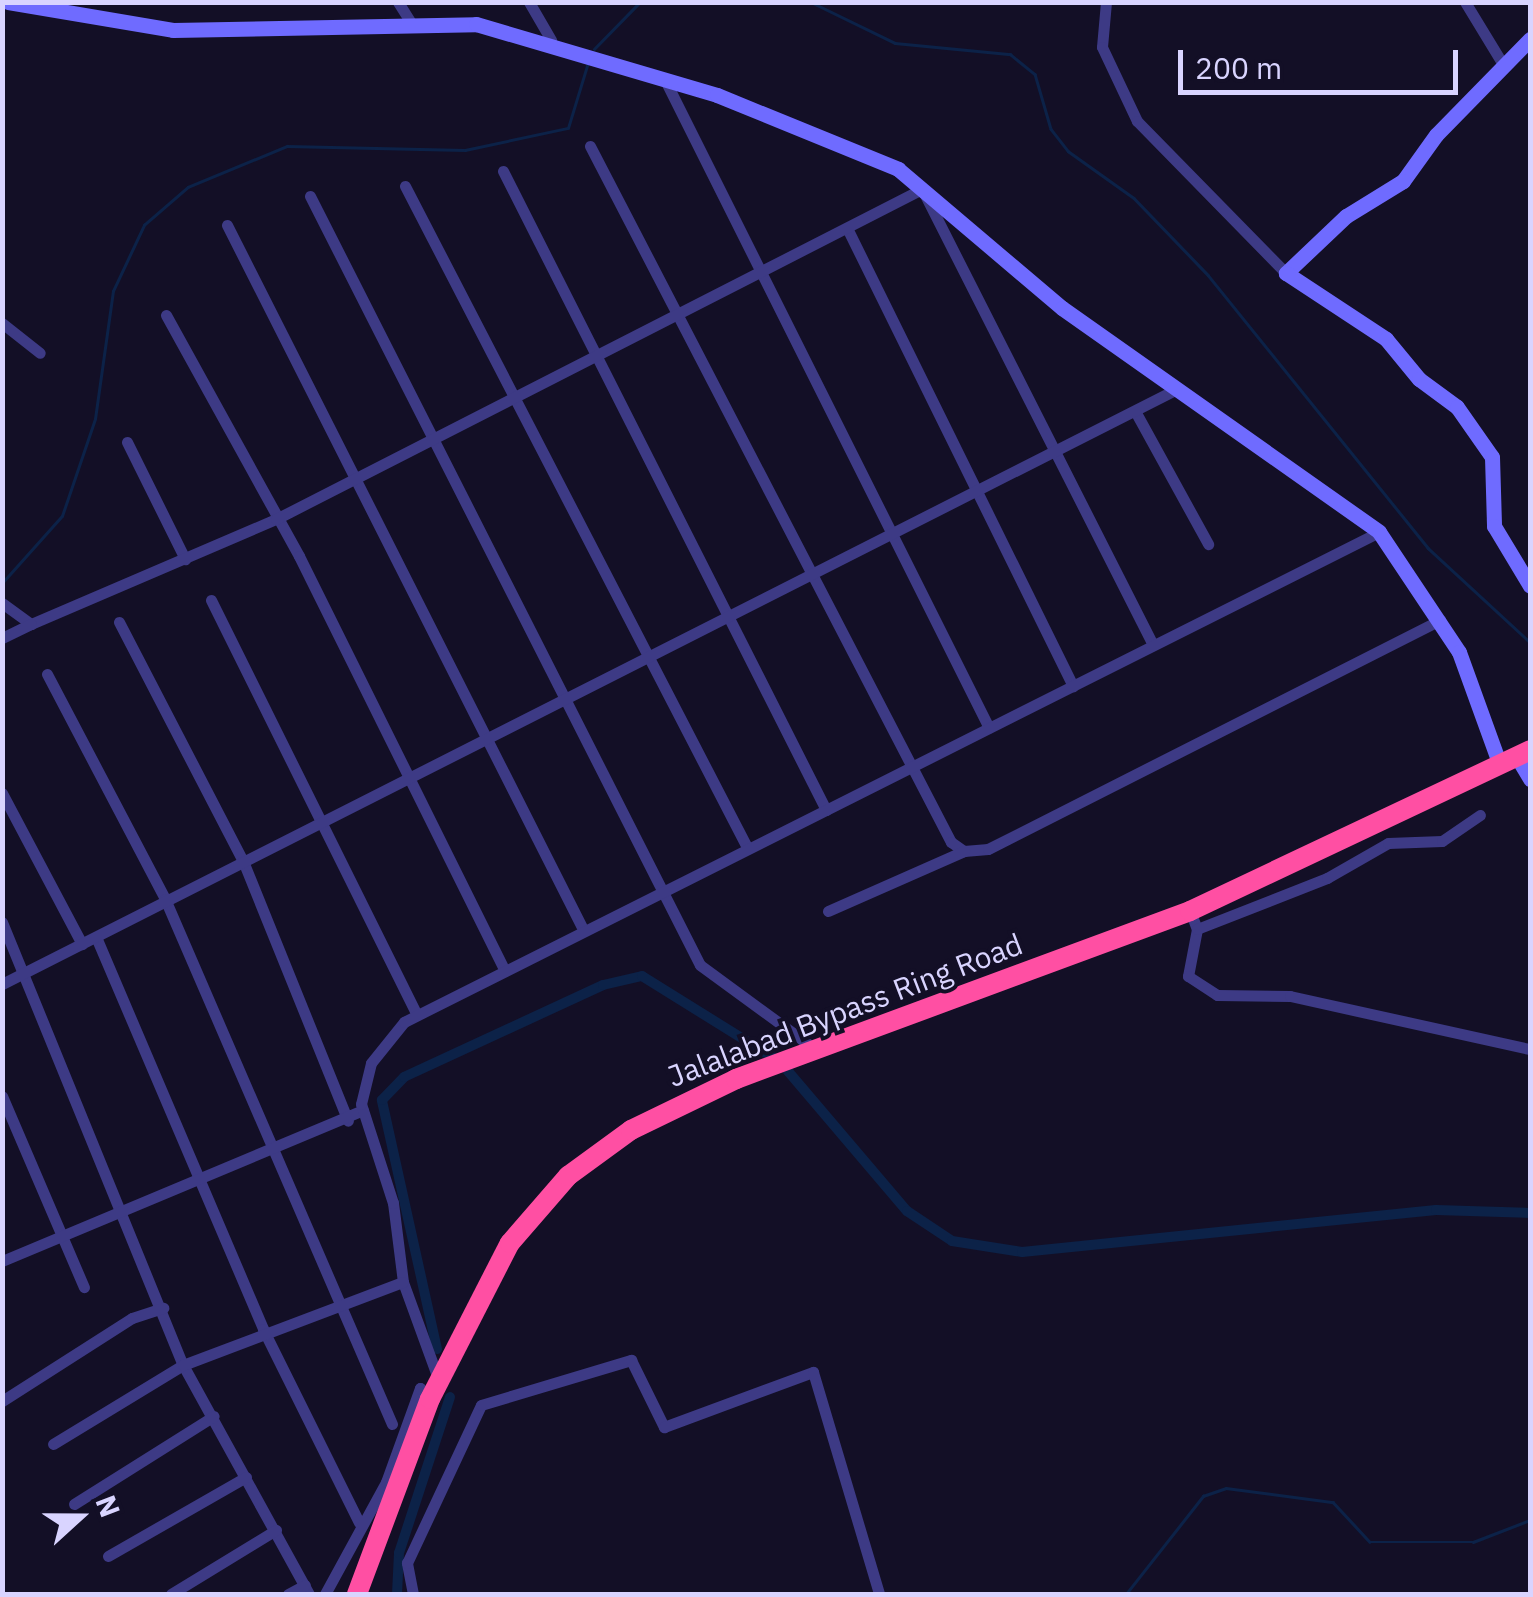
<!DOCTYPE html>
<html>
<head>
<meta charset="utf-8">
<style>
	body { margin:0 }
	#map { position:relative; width:1533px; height:1597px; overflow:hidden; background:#130f26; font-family:"IBM Plex Sans",sans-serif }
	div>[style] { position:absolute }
	.stream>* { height:2.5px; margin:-1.25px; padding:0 1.25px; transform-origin:1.25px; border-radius:1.25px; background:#0c2248 }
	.canal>* { height:10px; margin:-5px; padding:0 5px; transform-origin:5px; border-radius:5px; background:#0c2248 }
	.street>* { height:11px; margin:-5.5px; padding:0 5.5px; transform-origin:5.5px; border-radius:5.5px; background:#3d3a85 }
	.secondary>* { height:15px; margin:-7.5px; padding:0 7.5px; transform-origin:7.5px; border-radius:7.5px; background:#6f6bff }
	.highway>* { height:20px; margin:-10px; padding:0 10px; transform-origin:10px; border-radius:10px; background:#ff4fa3 }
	span { translate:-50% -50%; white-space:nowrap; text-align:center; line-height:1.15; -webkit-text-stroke:8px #130f26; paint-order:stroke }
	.street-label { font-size:30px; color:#d9d4ff }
	.frame { position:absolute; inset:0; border:5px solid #d9d4ff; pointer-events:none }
	.north { position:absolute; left:30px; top:1467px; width:100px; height:100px; -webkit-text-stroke:8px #130f26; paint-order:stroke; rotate:69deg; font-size:28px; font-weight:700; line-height:40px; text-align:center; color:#d9d4ff }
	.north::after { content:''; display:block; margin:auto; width:35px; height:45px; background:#d9d4ff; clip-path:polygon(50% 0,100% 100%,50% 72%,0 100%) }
	.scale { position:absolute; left:1178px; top:50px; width:280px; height:45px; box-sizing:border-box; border:5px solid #d9d4ff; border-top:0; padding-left:12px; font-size:30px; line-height:35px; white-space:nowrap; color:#d9d4ff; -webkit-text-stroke:8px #130f26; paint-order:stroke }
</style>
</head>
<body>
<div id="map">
	<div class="stream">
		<i style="left:811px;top:2px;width:93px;rotate:26deg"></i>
		<i style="left:895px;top:43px;width:116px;rotate:5.5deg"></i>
		<i style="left:1010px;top:54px;width:32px;rotate:39deg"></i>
		<i style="left:1035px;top:74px;width:57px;rotate:73.8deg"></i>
		<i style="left:1051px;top:129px;width:28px;rotate:52deg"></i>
		<i style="left:1068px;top:151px;width:81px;rotate:35.5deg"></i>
		<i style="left:1134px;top:198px;width:107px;rotate:46.1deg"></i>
		<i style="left:1208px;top:275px;width:351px;rotate:51.1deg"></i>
		<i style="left:1428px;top:548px;width:139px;rotate:42.7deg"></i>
		<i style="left:594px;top:49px;width:66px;rotate:-45.6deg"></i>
		<i style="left:2px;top:583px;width:90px;rotate:-48.2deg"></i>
		<i style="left:62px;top:516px;width:102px;rotate:-71.2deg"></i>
		<i style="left:95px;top:419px;width:129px;rotate:-82deg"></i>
		<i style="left:113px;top:291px;width:73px;rotate:-64.8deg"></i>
		<i style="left:144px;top:225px;width:58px;rotate:-40.8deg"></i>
		<i style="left:188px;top:187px;width:107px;rotate:-22.5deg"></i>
		<i style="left:287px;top:146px;width:178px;rotate:1.3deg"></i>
		<i style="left:465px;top:150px;width:105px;rotate:-12.1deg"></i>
		<i style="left:568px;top:128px;width:65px;rotate:-73deg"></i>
		<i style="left:1126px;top:1594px;width:125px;rotate:-51.8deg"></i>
		<i style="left:1203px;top:1496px;width:24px;rotate:-19deg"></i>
		<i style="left:1226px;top:1488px;width:108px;rotate:7.5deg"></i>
		<i style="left:1333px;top:1502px;width:54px;rotate:47.2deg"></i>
		<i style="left:1370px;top:1542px;width:103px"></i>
		<i style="left:1473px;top:1542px;width:61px;rotate:-21.1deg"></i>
	</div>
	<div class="canal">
		<i style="left:787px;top:1070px;width:185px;rotate:49.6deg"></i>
		<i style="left:907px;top:1211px;width:54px;rotate:33.7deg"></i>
		<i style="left:952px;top:1241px;width:71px;rotate:8.9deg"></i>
		<i style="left:1022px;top:1252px;width:416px;rotate:-5.8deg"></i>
		<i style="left:1436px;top:1210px;width:94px;rotate:1.8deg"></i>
		<i style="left:437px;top:1349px;width:255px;rotate:-102.5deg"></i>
		<i style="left:382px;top:1100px;width:32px;rotate:-46deg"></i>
		<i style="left:404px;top:1077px;width:219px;rotate:-24.8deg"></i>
		<i style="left:603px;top:985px;width:40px;rotate:-13deg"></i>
		<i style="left:642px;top:976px;width:153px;rotate:31.9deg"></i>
		<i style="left:397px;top:1594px;width:41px;rotate:-87.2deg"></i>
		<i style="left:399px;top:1553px;width:164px;rotate:-71.9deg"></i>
	</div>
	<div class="street">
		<i style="left:398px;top:2px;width:25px;rotate:58deg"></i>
		<i style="left:529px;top:2px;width:44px;rotate:59.9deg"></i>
		<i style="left:1106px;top:2px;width:45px;rotate:95.1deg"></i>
		<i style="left:1102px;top:47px;width:82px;rotate:64.7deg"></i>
		<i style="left:1137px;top:121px;width:213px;rotate:45.6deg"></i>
		<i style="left:1465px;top:2px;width:75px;rotate:58.6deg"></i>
		<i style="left:665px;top:80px;width:724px;rotate:63.43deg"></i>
		<i style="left:590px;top:146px;width:784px;rotate:62.59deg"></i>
		<i style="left:951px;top:842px;width:16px;rotate:35deg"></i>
		<i style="left:964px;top:851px;width:24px;rotate:-5deg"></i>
		<i style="left:988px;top:849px;width:507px;rotate:-26.87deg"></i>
		<i style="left:503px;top:171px;width:716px;rotate:63.18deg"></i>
		<i style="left:405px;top:186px;width:746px;rotate:62.65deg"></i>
		<i style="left:310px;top:196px;width:862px;rotate:63.11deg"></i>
		<i style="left:700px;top:965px;width:144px;rotate:36.2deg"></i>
		<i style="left:227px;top:225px;width:791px;rotate:63.18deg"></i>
		<i style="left:847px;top:228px;width:511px;rotate:63.74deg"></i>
		<i style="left:166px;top:315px;width:275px;rotate:61.1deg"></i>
		<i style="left:299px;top:556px;width:463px;rotate:63.6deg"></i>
		<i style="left:2px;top:323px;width:48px;rotate:38.3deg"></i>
		<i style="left:1135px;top:411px;width:152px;rotate:61.2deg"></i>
		<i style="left:127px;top:442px;width:131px;rotate:63.6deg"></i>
		<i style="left:211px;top:600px;width:463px;rotate:63.6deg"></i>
		<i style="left:2px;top:603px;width:36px;rotate:36deg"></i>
		<i style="left:31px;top:624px;width:267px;rotate:-23.2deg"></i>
		<i style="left:276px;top:519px;width:725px;rotate:-27.06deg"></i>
		<i style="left:922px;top:189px;width:511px;rotate:63.13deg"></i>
		<i style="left:119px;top:622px;width:269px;rotate:62.6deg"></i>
		<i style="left:243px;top:861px;width:280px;rotate:68deg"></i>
		<i style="left:2px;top:638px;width:32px;rotate:-26deg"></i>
		<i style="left:47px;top:674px;width:254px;rotate:62.3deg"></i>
		<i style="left:165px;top:899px;width:572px;rotate:66.62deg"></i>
		<i style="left:2px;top:793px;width:171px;rotate:62.1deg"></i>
		<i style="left:828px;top:911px;width:149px;rotate:-23.8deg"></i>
		<i style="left:1190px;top:911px;width:19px;rotate:69deg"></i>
		<i style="left:1197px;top:929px;width:48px;rotate:100.8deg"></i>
		<i style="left:1188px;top:976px;width:35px;rotate:33deg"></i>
		<i style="left:1217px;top:995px;width:73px;rotate:0.8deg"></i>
		<i style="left:1290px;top:996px;width:246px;rotate:12.5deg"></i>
		<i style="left:2px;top:922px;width:479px;rotate:67.8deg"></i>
		<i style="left:183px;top:1365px;width:261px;rotate:61.2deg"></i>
		<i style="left:1197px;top:929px;width:140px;rotate:-21.4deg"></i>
		<i style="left:1327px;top:878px;width:70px;rotate:-29.8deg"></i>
		<i style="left:1388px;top:843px;width:54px;rotate:-2.1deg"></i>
		<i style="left:1442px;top:841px;width:46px;rotate:-34.4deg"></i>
		<i style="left:96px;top:937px;width:426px;rotate:66.9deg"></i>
		<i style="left:263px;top:1329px;width:216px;rotate:63.6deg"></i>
		<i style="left:2px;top:984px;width:1313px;rotate:-26.86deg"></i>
		<i style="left:2px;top:1096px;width:208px;rotate:66.8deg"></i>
		<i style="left:2px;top:1261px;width:391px;rotate:-22.7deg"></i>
		<i style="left:439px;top:1381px;width:105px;rotate:-110deg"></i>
		<i style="left:403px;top:1282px;width:80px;rotate:-97.2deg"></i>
		<i style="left:393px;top:1203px;width:104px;rotate:-107.9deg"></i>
		<i style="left:361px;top:1104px;width:42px;rotate:-76.3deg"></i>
		<i style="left:371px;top:1063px;width:53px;rotate:-51.2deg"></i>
		<i style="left:404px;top:1022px;width:1091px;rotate:-26.68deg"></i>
		<i style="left:2px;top:1401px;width:154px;rotate:-32.6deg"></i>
		<i style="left:132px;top:1318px;width:33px;rotate:-18deg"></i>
		<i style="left:53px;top:1444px;width:152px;rotate:-31.3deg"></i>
		<i style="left:183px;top:1365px;width:235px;rotate:-20.7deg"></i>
		<i style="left:74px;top:1504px;width:165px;rotate:-32.2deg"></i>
		<i style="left:108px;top:1556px;width:159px;rotate:-29.8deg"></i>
		<i style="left:171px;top:1594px;width:123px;rotate:-31.4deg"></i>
		<i style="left:288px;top:1594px;width:19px;rotate:-28deg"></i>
		<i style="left:325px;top:1594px;width:128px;rotate:-61.4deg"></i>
		<i style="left:386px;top:1482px;width:100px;rotate:-70.1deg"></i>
		<i style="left:420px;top:1388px;width:15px;rotate:48deg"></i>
		<i style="left:413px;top:1594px;width:32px;rotate:-101deg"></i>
		<i style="left:407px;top:1563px;width:174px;rotate:-64.9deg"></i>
		<i style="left:481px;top:1405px;width:157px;rotate:-16.7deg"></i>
		<i style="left:631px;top:1360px;width:75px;rotate:63.8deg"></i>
		<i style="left:664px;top:1427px;width:159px;rotate:-20.3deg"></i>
		<i style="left:813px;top:1372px;width:232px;rotate:73.4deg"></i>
	</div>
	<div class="secondary">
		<i style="left:8px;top:2px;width:167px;rotate:9.6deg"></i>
		<i style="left:173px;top:30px;width:303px;rotate:-1.1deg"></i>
		<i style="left:476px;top:24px;width:251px;rotate:16.4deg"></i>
		<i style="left:717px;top:95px;width:196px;rotate:22.2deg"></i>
		<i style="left:898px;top:169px;width:215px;rotate:40.3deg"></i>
		<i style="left:1062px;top:308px;width:388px;rotate:35.2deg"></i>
		<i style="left:1379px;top:532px;width:144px;rotate:56.3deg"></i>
		<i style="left:1459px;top:652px;width:120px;rotate:70.1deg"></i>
		<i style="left:1530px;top:39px;width:134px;rotate:134.4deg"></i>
		<i style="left:1436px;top:135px;width:57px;rotate:125.7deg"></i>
		<i style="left:1403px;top:181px;width:67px;rotate:148.4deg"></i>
		<i style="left:1346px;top:216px;width:83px;rotate:136.5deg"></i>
		<i style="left:1286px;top:273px;width:120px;rotate:33.4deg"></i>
		<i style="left:1386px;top:339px;width:52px;rotate:50.5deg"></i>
		<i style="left:1419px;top:379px;width:47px;rotate:36.4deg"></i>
		<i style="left:1457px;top:407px;width:61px;rotate:55deg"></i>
		<i style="left:1492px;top:457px;width:69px;rotate:88.3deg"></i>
		<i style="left:1494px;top:526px;width:70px;rotate:59deg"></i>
		<i style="left:1517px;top:757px;width:26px;rotate:59deg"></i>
	</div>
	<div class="highway">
		<i style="left:357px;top:1594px;width:208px;rotate:-69.5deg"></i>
		<i style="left:430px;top:1399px;width:175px;rotate:-62.9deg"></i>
		<i style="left:510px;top:1243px;width:89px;rotate:-49.1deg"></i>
		<i style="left:568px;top:1176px;width:78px;rotate:-36.1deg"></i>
		<i style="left:631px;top:1130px;width:117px;rotate:-25.9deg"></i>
		<i style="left:736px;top:1079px;width:484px;rotate:-20.3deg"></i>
		<i style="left:1190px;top:911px;width:376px;rotate:-25.3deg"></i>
	</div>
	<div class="street-label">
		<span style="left:845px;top:1010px;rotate:-21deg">Jalalabad Bypass Ring Road</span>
	</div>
	<div class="frame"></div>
	<div class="north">N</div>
	<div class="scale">200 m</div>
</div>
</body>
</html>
